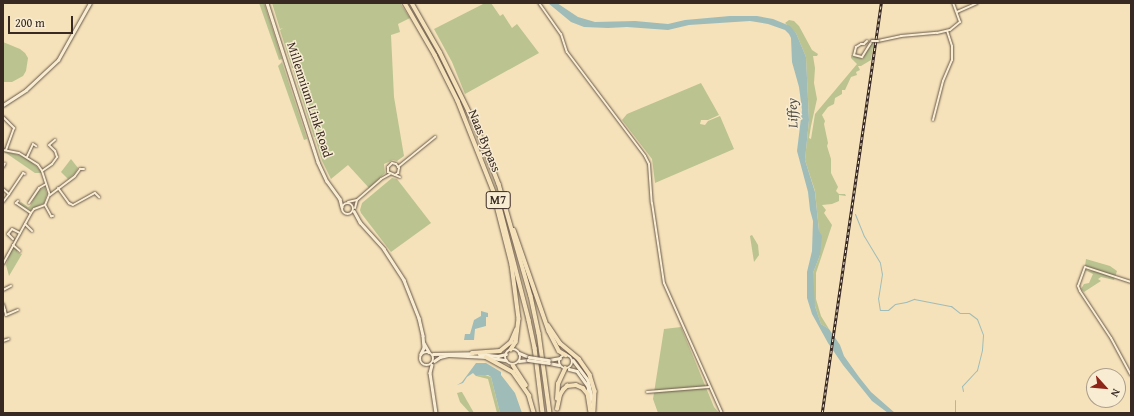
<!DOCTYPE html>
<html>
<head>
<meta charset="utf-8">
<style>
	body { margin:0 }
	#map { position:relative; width:1134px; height:416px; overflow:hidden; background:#f5e2ba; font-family:"Gentium Book Plus",serif }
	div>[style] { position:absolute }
	.green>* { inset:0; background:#bbc390 }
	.water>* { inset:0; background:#9fbcb8 }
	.stream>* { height:1px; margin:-0.5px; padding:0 0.5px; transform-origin:0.5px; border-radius:0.5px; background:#9fbcb8 }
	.roads { filter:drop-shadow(0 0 1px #685749) drop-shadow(0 0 1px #685749) }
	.minor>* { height:2px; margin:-1px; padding:0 1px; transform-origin:1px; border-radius:1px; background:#f8ecd2 }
	.tertiary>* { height:2px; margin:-1px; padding:0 1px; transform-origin:1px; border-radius:1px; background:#f8ecd2 }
	.secondary>* { height:2.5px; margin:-1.25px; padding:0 1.25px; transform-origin:1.25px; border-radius:1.25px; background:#f8ecd2 }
	.secondary>.ring { margin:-1.25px; padding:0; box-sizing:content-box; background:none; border:2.5px solid #f8ecd2; border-radius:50% }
	.motorway>* { height:3.5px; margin:-1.75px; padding:0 1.75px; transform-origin:1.75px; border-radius:1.75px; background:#f5e2ba }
	.rail>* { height:2.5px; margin-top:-1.25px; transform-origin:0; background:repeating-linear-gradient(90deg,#f8ecd2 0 3px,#392923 0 6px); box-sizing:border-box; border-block:1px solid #392923 }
	.bridges { filter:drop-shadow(0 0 1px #685749) drop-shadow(0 0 1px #685749) }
	.minor-bridge>* { height:2px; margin:-1px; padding:0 1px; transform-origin:1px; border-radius:1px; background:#f8ecd2 }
	.secondary-bridge>* { height:2.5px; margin:-1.25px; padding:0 1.25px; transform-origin:1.25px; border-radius:1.25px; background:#f8ecd2 }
	span { translate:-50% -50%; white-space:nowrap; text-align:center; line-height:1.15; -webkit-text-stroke:3px #f8ecd2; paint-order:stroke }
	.shield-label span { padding:1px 3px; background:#f8ecd2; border:1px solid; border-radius:3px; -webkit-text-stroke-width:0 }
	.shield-label { font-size:12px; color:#392923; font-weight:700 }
	.street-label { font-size:13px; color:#392923 }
	.water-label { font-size:14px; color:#524e48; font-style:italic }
	.frame { position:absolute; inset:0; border:4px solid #392923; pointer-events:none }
	.north { position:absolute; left:1086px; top:368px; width:40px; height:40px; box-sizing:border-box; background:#f8ecd2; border:1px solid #ac9e8c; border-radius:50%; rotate:117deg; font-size:11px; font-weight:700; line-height:16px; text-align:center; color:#392923 }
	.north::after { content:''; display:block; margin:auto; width:14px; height:18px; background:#8f2418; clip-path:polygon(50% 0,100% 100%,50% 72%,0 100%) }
	.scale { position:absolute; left:8px; top:16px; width:65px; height:18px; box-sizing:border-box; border:2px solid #392923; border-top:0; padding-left:5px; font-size:12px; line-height:14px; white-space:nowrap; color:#392923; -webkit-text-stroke:3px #f8ecd2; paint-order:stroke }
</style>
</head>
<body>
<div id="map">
	<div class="green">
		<i style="clip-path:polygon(259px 3px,264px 3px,282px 59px,279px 60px)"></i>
		<i style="clip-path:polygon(272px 3px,400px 3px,410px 18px,398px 24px,400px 32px,391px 35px,394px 97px,404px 156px,397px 161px,393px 160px,384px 164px,385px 173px,369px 188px,348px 165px,331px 179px,322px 161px,315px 138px,318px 138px,314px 137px,293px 70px,296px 69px,292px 68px,280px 30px,283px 28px,280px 29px)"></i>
		<i style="clip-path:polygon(485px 3px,491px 3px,500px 16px,503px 14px,512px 28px,517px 24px,539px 53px,465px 94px,452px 62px,434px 29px)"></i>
		<i style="clip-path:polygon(789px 20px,794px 21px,799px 26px,812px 50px,818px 54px,817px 56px,813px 56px,815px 68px,814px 83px,817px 99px,811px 126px,809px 138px,811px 139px,815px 114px,857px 64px,851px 58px,851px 55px,863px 59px,871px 42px,874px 41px,871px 60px,861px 66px,858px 66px,860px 70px,856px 72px,857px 75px,851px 77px,845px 90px,842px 90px,842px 94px,835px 98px,834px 104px,828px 107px,822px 115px,825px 121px,824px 124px,828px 143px,827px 146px,831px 159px,831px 173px,838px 187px,836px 191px,839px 194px,845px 194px,846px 196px,839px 195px,839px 201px,832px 204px,822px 205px,826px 210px,824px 213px,832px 225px,816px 273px,816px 299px,821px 316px,829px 329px,821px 324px,813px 300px,813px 273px,820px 255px,819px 231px,815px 191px,805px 160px,809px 120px,806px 57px,796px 33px,785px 23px)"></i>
		<i style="clip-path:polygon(3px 42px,20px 49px,25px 53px,28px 58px,26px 71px,23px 76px,12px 82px,3px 82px)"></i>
		<i style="clip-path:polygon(282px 62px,307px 139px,304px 140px,278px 66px)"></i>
		<i style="clip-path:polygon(701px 83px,719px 115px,708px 120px,701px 120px,700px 124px,705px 125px,708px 121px,720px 116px,734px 149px,655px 183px,652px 159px,622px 120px,627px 114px)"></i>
		<i style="clip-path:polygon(3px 151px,26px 157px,37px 167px,42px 173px,35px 173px)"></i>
		<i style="clip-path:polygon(71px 159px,78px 168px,75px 173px,68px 179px,61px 172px)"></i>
		<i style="clip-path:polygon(392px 178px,397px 179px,431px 223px,391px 252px,361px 213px,360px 210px,362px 203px)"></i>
		<i style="clip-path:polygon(45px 187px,47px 194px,44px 203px,30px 210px,19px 204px,21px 202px,28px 207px,30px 206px,38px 191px)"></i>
		<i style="clip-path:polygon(752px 235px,758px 245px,759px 255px,754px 262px,750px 236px)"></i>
		<i style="clip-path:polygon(14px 247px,17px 249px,17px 252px,22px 254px,9px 276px,6px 265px,12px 248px)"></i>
		<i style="clip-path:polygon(1086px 259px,1110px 266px,1117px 271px,1114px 280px,1101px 277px,1098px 279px,1101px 281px,1084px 292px,1081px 289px,1084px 284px,1089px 283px,1093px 274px,1085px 270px,1093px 271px,1094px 269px,1085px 266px)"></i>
		<i style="clip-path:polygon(681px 327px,714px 407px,719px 413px,658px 413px,653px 399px,664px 329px)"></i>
		<i style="clip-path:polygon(485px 375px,491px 377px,500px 413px,497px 413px,488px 379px,476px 376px)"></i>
		<i style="clip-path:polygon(461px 392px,462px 392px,474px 413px,470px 413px,460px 402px,457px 393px)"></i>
	</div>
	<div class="water">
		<i style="clip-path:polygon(548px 3px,557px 3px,578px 17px,595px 22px,635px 21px,668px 24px,685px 20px,730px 16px,757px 16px,773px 19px,790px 26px,796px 33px,806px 57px,809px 120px,805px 160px,815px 192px,819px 231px,822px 236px,820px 255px,813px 273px,815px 306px,821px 324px,829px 329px,840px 345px,844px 356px,859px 377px,871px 392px,895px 413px,888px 413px,872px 401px,843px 365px,828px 343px,812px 314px,807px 298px,807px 272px,812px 251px,813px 221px,810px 210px,808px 192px,797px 151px,802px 110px,799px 87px,792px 62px,791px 38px,789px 34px,785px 30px,768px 24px,750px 21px,689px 25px,668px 30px,627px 27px,608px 28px,584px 27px,571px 22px)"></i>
		<i style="clip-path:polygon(481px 311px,488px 313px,488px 317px,486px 317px,486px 326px,475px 329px,474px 340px,464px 340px,465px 334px,470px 334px,474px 320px,481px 316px)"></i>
		<i style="clip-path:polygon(476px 363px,486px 363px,501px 372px,501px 375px,515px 393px,522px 413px,500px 413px,491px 377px,488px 375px,476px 376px,473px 373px,467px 377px,463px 383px,457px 385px,462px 382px)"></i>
	</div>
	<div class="stream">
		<i style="left:855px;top:214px;width:24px;rotate:68deg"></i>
		<i style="left:864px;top:236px;width:31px;rotate:59deg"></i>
		<i style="left:880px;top:263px;width:11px;rotate:80deg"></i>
		<i style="left:882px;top:274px;width:24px;rotate:99deg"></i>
		<i style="left:878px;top:298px;width:12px;rotate:81deg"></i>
		<i style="left:880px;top:310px;width:8px"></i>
		<i style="left:888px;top:310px;width:9px;rotate:-41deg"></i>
		<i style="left:895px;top:304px;width:11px;rotate:-10deg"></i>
		<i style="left:906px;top:302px;width:9px;rotate:-21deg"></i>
		<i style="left:914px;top:299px;width:38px;rotate:11deg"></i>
		<i style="left:951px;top:306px;width:11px;rotate:38deg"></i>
		<i style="left:960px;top:313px;width:9px"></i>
		<i style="left:969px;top:313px;width:10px;rotate:37deg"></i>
		<i style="left:977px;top:319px;width:17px;rotate:69deg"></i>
		<i style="left:983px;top:335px;width:15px;rotate:94deg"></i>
		<i style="left:982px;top:350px;width:21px;rotate:104deg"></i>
		<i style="left:977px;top:370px;width:22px;rotate:133deg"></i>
		<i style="left:962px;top:386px;width:5px;rotate:79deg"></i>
		<i style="left:955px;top:413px;width:13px;rotate:-90deg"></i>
	</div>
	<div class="roads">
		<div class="minor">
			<i style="left:957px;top:12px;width:22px;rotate:-24deg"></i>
			<i style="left:867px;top:41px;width:4px;rotate:135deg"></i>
			<i style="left:864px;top:44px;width:3px;rotate:180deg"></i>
			<i style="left:861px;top:44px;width:6px;rotate:149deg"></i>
			<i style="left:856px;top:47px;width:8px;rotate:104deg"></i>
			<i style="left:854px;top:55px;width:8px;rotate:14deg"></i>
			<i style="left:862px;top:57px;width:19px;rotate:-58deg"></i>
			<i style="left:878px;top:41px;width:24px;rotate:-12deg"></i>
			<i style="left:901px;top:36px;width:36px;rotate:-5deg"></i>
			<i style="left:937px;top:33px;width:13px;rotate:-13deg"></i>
			<i style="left:950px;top:30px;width:13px;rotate:-39deg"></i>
			<i style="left:960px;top:22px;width:20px;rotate:-110deg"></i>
			<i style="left:3px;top:117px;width:16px;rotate:45deg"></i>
			<i style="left:14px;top:128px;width:23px;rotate:110deg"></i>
			<i style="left:933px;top:120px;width:40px;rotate:-75.6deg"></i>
			<i style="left:943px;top:81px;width:23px;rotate:-67deg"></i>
			<i style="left:952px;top:60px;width:14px;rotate:-90deg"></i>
			<i style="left:952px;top:46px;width:16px;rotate:-108deg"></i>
			<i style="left:3px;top:150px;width:16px;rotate:11deg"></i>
			<i style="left:19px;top:153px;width:22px;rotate:32deg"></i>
			<i style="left:38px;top:165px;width:7px;rotate:56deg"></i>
			<i style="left:42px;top:171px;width:25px;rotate:72deg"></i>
			<i style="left:50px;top:195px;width:31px;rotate:-37deg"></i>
			<i style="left:75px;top:176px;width:9px;rotate:-54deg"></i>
			<i style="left:80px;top:169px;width:4px"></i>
			<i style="left:27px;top:157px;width:14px;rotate:-65deg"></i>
			<i style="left:33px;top:144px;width:4px;rotate:34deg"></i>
			<i style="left:3px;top:167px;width:4px;rotate:-63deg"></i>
			<i style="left:398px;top:167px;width:48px;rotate:-39deg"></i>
			<i style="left:42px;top:171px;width:12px;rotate:-35deg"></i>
			<i style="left:52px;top:164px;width:9px;rotate:-54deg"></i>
			<i style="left:57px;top:157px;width:6px;rotate:-108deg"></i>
			<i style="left:55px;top:151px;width:8px;rotate:-135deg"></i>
			<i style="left:49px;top:145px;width:8px;rotate:-40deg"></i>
			<i style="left:395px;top:175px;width:4px;rotate:-34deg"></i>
			<i style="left:398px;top:173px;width:5px;rotate:-79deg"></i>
			<i style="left:399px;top:168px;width:5px;rotate:-127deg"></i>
			<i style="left:396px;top:164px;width:4px;rotate:-166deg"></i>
			<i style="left:392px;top:163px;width:6px;rotate:135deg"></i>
			<i style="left:388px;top:167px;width:5px;rotate:90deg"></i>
			<i style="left:388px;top:172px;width:13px;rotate:23deg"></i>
			<i style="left:58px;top:188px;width:19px;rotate:54deg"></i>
			<i style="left:69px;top:203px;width:4px;rotate:27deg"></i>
			<i style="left:73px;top:205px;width:25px;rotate:-29deg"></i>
			<i style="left:95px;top:193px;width:6px;rotate:45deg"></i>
			<i style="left:3px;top:189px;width:8px;rotate:40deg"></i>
			<i style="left:9px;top:194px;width:10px;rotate:127deg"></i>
			<i style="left:9px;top:194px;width:25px;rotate:-56deg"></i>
			<i style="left:23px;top:173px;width:2px;rotate:27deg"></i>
			<i style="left:18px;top:201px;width:3px;rotate:135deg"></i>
			<i style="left:16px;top:203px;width:18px;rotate:34deg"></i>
			<i style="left:348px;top:202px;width:9px;rotate:-13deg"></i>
			<i style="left:29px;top:203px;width:18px;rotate:-56deg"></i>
			<i style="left:39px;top:188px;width:8px;rotate:-30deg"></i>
			<i style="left:45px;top:205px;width:13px;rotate:61deg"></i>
			<i style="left:51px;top:216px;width:2px"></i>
			<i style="left:355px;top:208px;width:8px;rotate:-76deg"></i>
			<i style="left:357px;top:200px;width:32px;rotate:-41deg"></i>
			<i style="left:381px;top:179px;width:10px;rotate:-29deg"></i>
			<i style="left:25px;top:224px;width:10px;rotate:45deg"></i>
			<i style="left:13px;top:239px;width:7px;rotate:-135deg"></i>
			<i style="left:8px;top:234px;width:6px;rotate:-51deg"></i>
			<i style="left:12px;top:229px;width:9px;rotate:27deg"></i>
			<i style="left:13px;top:245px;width:9px;rotate:41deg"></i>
			<i style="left:3px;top:264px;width:58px;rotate:-61.2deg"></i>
			<i style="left:31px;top:213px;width:5px;rotate:-53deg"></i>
			<i style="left:34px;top:209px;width:12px;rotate:-20deg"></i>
			<i style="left:45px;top:205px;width:11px;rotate:-68deg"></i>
			<i style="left:1131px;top:282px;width:48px;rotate:-161.9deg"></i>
			<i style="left:1085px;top:267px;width:20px;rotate:110deg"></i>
			<i style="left:1078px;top:286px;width:5px;rotate:68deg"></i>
			<i style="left:1080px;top:291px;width:56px;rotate:56.6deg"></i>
			<i style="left:1111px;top:338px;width:42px;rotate:61.6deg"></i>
			<i style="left:3px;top:290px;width:9px;rotate:-27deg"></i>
			<i style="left:3px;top:304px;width:6px;rotate:72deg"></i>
			<i style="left:5px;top:310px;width:3px;rotate:135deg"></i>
			<i style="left:5px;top:311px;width:4px;rotate:76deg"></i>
			<i style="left:6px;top:315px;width:13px;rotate:-23deg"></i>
			<i style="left:3px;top:341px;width:6px;rotate:-18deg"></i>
			<i style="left:647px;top:392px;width:62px;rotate:-4.6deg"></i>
		</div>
		<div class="tertiary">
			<i style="left:539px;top:3px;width:38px;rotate:55deg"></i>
			<i style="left:561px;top:34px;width:19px;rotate:72deg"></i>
			<i style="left:567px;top:52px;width:130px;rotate:53.1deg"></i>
			<i style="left:645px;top:156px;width:9px;rotate:63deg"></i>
			<i style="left:649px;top:164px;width:39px;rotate:86deg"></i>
			<i style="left:652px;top:203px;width:81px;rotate:81.5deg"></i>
			<i style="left:664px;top:283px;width:142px;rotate:66deg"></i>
		</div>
		<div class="secondary">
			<i style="left:267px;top:3px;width:167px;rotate:72.2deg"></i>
			<i style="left:318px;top:162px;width:21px;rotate:65deg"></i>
			<i style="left:327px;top:181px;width:22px;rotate:54deg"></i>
			<i style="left:340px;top:199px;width:8px;rotate:76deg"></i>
			<i style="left:3px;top:105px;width:27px;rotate:-33deg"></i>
			<i style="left:26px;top:90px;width:44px;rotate:-43.2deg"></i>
			<i style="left:58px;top:60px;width:65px;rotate:-60.7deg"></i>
			<i class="ring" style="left:342px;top:203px;width:9.5px;height:9.5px"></i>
			<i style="left:354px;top:211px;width:13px;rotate:61deg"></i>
			<i style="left:360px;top:222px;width:36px;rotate:48deg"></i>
			<i style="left:384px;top:249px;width:37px;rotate:57deg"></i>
			<i style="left:404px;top:280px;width:41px;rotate:68.5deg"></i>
			<i style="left:419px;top:318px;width:18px;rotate:77deg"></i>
			<i style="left:423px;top:336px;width:12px;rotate:85deg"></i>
			<i style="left:424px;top:348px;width:7px;rotate:117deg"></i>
			<i style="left:424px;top:343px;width:10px;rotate:61deg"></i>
			<i class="ring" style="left:505px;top:349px;width:13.5px;height:13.5px"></i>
			<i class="ring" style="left:420px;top:352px;width:11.5px;height:11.5px"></i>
			<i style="left:519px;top:353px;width:11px;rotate:22deg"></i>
			<i style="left:433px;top:354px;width:39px;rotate:-1deg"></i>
			<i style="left:479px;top:354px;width:19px;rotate:6deg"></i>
			<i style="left:498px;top:356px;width:8px;rotate:-14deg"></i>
			<i class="ring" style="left:559px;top:355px;width:11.5px;height:11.5px"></i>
			<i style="left:549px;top:360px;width:11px;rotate:-10deg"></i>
			<i style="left:573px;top:360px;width:25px;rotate:53deg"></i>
			<i style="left:588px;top:380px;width:22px;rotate:77deg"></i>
			<i style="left:434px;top:361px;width:7px;rotate:-34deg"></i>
			<i style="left:440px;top:357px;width:9px;rotate:-13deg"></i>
			<i style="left:449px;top:355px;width:37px;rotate:3deg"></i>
			<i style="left:486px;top:357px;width:20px;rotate:9deg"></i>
			<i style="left:519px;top:361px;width:9px;rotate:-6deg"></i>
			<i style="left:549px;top:363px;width:10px;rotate:11deg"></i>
			<i style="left:432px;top:365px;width:8px;rotate:104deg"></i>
			<i style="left:430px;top:373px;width:40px;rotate:81.5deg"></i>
			<i style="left:569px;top:369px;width:8px;rotate:14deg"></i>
			<i style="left:577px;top:371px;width:19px;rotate:54deg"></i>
			<i style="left:588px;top:386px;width:21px;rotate:82deg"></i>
		</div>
		<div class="motorway">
			<i style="left:405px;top:3px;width:60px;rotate:60deg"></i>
			<i style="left:435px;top:55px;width:51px;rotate:63.4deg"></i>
			<i style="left:458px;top:101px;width:114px;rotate:68.4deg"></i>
			<i style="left:500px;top:207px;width:117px;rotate:75.6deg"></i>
			<i style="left:529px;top:320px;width:29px;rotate:78deg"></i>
			<i style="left:535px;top:348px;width:65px;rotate:83deg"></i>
			<i style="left:412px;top:3px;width:56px;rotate:60.3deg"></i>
			<i style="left:440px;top:52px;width:85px;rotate:64deg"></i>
			<i style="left:477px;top:128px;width:60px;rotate:68.6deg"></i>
			<i style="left:499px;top:184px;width:116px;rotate:74.1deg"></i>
			<i style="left:531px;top:296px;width:38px;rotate:78deg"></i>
			<i style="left:539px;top:333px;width:81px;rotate:82.2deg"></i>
			<i style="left:496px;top:202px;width:65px;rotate:75.7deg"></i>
			<i style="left:512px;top:265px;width:54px;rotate:82.6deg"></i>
			<i style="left:519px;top:319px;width:23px;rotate:97deg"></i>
			<i style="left:516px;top:342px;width:9px;rotate:122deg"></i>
			<i style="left:514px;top:230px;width:107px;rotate:70.9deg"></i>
			<i style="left:549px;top:331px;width:22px;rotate:63deg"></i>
			<i style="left:559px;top:351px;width:8px;rotate:30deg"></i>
			<i style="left:548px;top:325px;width:22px;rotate:56deg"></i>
			<i style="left:560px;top:343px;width:25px;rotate:40deg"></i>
			<i style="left:579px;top:359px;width:19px;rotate:55deg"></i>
			<i style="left:590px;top:375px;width:17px;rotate:73deg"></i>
			<i style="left:595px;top:391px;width:20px;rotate:93deg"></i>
			<i style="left:472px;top:353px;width:28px;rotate:-4deg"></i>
			<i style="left:500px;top:351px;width:14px;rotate:-39deg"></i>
			<i style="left:511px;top:342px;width:13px;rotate:-67deg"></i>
			<i style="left:486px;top:357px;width:31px;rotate:29deg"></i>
			<i style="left:513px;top:372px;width:29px;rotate:55deg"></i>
			<i style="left:513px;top:365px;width:24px;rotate:57deg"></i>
			<i style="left:529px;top:395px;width:19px;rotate:74deg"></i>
			<i style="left:557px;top:399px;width:15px;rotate:-86deg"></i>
			<i style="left:558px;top:384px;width:17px;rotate:-65deg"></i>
			<i style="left:557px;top:409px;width:14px;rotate:-78deg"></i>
			<i style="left:560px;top:395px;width:6px;rotate:-59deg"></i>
			<i style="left:563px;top:390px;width:6px;rotate:-45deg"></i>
			<i style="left:567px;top:386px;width:9px;rotate:-6deg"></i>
			<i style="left:576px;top:385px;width:8px;rotate:23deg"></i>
			<i style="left:583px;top:388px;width:8px;rotate:50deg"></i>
			<i style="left:588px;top:394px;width:18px;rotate:81deg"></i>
		</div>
	</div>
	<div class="rail">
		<i style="left:822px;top:413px;width:414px;rotate:-81.8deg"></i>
	</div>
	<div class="bridges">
		<div class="minor-bridge">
			<i style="left:872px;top:41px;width:6px"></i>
		</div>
		<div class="secondary-bridge">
			<i style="left:529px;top:357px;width:20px;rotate:9deg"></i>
			<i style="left:528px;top:360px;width:21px;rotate:8deg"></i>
		</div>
	</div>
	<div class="shield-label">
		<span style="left:498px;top:200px">M7</span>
	</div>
	<div class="street-label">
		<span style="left:309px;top:100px;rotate:72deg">Millennium Link Road</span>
		<span style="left:484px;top:141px;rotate:68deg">Naas Bypass</span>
	</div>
	<div class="water-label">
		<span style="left:792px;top:113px;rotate:-92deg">Liffey</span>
	</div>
	<div class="frame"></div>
	<div class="north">N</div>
	<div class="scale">200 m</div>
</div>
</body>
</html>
